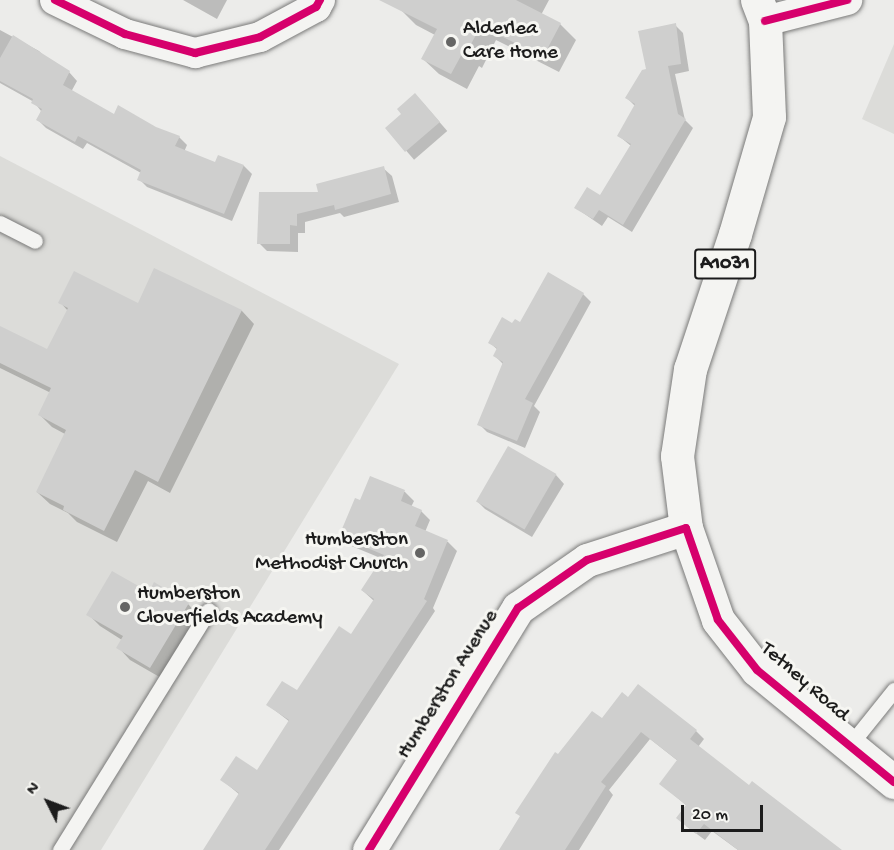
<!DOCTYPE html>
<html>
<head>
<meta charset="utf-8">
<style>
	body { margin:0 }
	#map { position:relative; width:894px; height:850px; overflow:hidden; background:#ececea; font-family:"Gochi Hand",sans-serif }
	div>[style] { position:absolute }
	.built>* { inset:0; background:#dcdcd9 }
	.shadow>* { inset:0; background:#0003; transform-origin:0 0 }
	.building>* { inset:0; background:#cfcfce; transform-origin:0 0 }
	.roads { filter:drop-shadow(0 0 2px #7a7a79) drop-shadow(0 0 2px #7a7a79) }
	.service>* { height:15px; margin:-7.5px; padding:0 7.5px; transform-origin:7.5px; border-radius:7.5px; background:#f4f4f2 }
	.minor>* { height:30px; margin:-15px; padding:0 15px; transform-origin:15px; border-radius:15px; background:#f4f4f2 }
	.secondary>* { height:33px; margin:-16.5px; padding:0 16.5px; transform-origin:16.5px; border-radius:16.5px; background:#f4f4f2 }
	.primary>* { height:33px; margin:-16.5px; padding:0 16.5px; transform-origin:16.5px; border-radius:16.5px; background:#f4f4f2 }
	.cycleway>* { height:8px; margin:-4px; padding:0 4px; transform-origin:4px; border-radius:4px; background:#d6006c }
	.dots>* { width:16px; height:16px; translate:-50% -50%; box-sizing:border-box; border:3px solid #f6f6f2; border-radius:50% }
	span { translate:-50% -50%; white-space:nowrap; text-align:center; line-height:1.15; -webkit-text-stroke:6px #f6f6f2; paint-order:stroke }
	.shield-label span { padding:2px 4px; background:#f6f6f2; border:2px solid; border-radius:4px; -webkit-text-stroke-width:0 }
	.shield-label { font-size:20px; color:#1c1c1c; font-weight:700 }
	.poi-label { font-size:21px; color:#1c1c1c }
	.left { translate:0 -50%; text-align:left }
	.right { translate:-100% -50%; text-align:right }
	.street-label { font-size:21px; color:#1c1c1c }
	.north { position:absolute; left:18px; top:772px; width:60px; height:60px; -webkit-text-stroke:4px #f6f6f2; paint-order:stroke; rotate:312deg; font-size:16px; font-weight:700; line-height:24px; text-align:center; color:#1c1c1c }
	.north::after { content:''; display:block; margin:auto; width:21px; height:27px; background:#1c1c1c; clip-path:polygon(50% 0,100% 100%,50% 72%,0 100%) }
	.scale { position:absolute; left:681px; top:805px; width:82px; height:27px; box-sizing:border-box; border:3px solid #1c1c1c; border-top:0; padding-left:8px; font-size:18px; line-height:21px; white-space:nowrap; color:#1c1c1c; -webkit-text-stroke:4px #f6f6f2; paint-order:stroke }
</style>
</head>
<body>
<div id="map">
	<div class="built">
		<i style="clip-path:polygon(894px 44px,894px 134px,862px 119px)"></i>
		<i style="clip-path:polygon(0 156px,399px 364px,101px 850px,0 850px)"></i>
	</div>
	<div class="shadow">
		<i style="clip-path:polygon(183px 0,227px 0,217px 19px)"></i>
		<i style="clip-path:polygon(405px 0,549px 0,541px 15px,560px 24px,576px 40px,559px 72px,496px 40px,482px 68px,479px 66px,467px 89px,439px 74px,423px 59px,435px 35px,416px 25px,400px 9px)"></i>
		<i style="clip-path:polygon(675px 25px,683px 33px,689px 71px,675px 74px,685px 120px,693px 128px,632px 232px,608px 217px,602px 226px,576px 208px,600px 197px,631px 146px,619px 136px,635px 106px,627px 98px,648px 71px)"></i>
		<i style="clip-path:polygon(0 30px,39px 51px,48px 60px,69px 72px,77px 81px,71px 92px,114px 116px,179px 137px,187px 145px,184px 152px,215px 164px,218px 157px,244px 166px,252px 174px,232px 221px,147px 187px,139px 179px,141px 173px,87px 143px,83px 149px,46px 128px,38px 120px,41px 111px,34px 102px,0 83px)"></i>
		<i style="left:423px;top:103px;width:37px;height:44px;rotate:49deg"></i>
		<i style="clip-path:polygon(383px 168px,392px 176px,399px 202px,344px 217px,340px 213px,305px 222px,305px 233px,298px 233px,298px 252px,267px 251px,259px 243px,320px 194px)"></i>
		<i style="clip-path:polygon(155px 270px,242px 311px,254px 324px,170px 493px,148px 481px,117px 542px,77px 522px,68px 513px,50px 504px,37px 492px,65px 434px,52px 427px,40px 415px,51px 393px,0 368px,0 328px,48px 351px,68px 311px,60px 302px,139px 305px)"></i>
		<i style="clip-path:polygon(549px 275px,583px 294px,591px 302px,534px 406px,540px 412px,525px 448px,487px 432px,479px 424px,503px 364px,495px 356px,498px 350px,490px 343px,513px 325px,520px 324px)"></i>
		<i style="clip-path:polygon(556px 475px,564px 484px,532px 537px,485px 509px,477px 501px)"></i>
		<i style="clip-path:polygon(371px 478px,405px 492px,414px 501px,411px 507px,421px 511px,430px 520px,425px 532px,448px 542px,457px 551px,433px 608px,435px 611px,279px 850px,205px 850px,240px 795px,222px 780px,257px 772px,290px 722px,268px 705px,297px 693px,351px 636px,374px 601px,362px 590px,383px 559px,349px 545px,340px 536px,361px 502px)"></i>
		<i style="clip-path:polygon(155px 585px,188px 604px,200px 617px,163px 679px,130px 660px,118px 647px,122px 640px,100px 626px,88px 614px,149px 594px)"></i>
		<i style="clip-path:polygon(602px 720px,696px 731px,704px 739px,698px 747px,749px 787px,841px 850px,738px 850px,712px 831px,705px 840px,686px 826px,687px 806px,661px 784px,678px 761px,650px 739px,609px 790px,613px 795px,579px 850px,500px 850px,558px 756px)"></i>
	</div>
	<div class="building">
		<i style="clip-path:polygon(379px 0,516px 0,561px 23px,543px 57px,481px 26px,466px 53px,463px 52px,451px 74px,421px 59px,437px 29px)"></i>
		<i style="clip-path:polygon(676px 23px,681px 64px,668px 66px,678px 114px,686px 119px,623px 225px,599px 210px,593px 219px,574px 208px,587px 187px,600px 195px,631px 144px,617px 136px,635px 104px,625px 98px,642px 70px,646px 69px,638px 31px)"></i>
		<i style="clip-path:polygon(13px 35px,70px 71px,63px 85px,114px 114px,118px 105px,156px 127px,180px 136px,175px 146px,215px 162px,218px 155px,244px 165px,224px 214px,137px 180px,141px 170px,78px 136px,75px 142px,36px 120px,42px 109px,31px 103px,33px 99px,0 81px,0 58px)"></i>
		<i style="clip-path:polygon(415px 93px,440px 122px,405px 152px,385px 128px,401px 114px,397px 109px)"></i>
		<i style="clip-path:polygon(384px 166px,391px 194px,335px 210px,334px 205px,297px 214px,297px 226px,290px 225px,290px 244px,257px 244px,259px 192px,318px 192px,316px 184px)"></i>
		<i style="clip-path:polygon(154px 268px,242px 310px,158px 482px,135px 470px,104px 531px,63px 510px,64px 506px,36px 492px,66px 430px,38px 415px,51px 388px,0 363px,0 326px,47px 349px,68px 308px,58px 303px,74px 271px,138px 303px)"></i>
		<i style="clip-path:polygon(548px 272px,584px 293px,525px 399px,533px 403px,517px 441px,477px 425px,503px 362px,493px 356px,497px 348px,488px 343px,502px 317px,512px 323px,515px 319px,520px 322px)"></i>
		<i style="left:508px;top:446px;width:56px;height:64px;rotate:30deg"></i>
		<i style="clip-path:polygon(370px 476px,405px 490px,401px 501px,422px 510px,415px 526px,448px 540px,424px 599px,427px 601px,265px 850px,203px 850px,239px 793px,220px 780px,236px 756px,257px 770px,289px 720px,266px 705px,282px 681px,297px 690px,339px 626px,351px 634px,374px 599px,361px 590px,384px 555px,339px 536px,355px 498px,360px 500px)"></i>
		<i style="clip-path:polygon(112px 571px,149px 592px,154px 582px,189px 603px,150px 668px,116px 648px,123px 636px,86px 615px)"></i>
		<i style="clip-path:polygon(638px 684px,697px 730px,690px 739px,749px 785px,752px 781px,842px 850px,738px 850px,704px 824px,696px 834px,676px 818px,686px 805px,659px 784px,677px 760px,641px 732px,601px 782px,606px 786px,565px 850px,499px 850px,520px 816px,515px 813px,555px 752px,558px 754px,592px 711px,602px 718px,622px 692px,628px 697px)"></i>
	</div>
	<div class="roads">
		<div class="service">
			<i style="left:0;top:223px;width:39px;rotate:27deg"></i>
			<i style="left:849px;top:746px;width:72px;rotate:-51.2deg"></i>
			<i style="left:60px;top:850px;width:282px;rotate:-58.2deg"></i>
		</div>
		<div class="minor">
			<i style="left:55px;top:0;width:78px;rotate:25.9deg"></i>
			<i style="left:125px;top:34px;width:73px;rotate:15.2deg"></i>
			<i style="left:195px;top:53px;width:67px;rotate:-13.8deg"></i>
			<i style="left:260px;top:37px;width:64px;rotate:-28.2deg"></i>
			<i style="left:316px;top:7px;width:8px;rotate:-60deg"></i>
			<i style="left:765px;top:21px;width:85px;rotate:-14.4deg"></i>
		</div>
		<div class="secondary">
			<i style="left:369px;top:850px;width:284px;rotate:-58.4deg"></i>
			<i style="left:518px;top:608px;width:84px;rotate:-34.8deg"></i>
			<i style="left:587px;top:560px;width:104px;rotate:-17.9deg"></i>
		</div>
		<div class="primary">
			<i style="left:757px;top:0;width:22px;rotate:69deg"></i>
			<i style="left:765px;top:21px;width:96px;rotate:87.6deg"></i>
			<i style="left:769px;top:117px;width:122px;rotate:106.2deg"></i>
			<i style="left:735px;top:234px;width:142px;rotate:108.4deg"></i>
			<i style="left:690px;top:369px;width:88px;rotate:98.5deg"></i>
			<i style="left:677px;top:456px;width:73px;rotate:82.9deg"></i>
			<i style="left:686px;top:528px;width:97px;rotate:70.8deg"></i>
			<i style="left:718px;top:620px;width:63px;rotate:52deg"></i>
			<i style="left:757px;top:670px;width:177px;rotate:39.3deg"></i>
		</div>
	</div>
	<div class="cycleway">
		<i style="left:55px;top:0;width:78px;rotate:25.9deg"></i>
		<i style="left:125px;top:34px;width:73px;rotate:15.2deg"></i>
		<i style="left:195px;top:53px;width:67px;rotate:-13.8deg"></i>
		<i style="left:260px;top:37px;width:64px;rotate:-28.2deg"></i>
		<i style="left:316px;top:7px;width:8px;rotate:-60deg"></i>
		<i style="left:765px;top:21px;width:85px;rotate:-14.4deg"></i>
		<i style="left:369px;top:850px;width:284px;rotate:-58.4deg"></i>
		<i style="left:518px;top:608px;width:84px;rotate:-34.8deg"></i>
		<i style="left:587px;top:560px;width:104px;rotate:-17.9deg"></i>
		<i style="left:686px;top:528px;width:97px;rotate:70.8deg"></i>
		<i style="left:718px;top:620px;width:63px;rotate:52deg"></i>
		<i style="left:757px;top:670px;width:177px;rotate:39.3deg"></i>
	</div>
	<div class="dots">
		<i style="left:451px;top:42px;background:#656564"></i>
		<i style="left:420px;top:553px;background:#656564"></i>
		<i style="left:125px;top:607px;background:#656564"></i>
	</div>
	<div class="shield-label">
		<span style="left:725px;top:264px">A1031</span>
	</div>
	<div class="poi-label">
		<span class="left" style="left:463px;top:42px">Alderlea<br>Care Home</span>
		<span class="right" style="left:408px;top:553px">Humberston<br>Methodist Church</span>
		<span class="left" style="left:137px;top:607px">Humberston<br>Cloverfields Academy</span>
	</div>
	<div class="street-label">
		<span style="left:804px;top:683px;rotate:41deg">Tetney Road</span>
		<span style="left:449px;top:685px;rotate:-58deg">Humberston Avenue</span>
	</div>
	<div class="north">N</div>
	<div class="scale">20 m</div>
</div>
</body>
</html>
